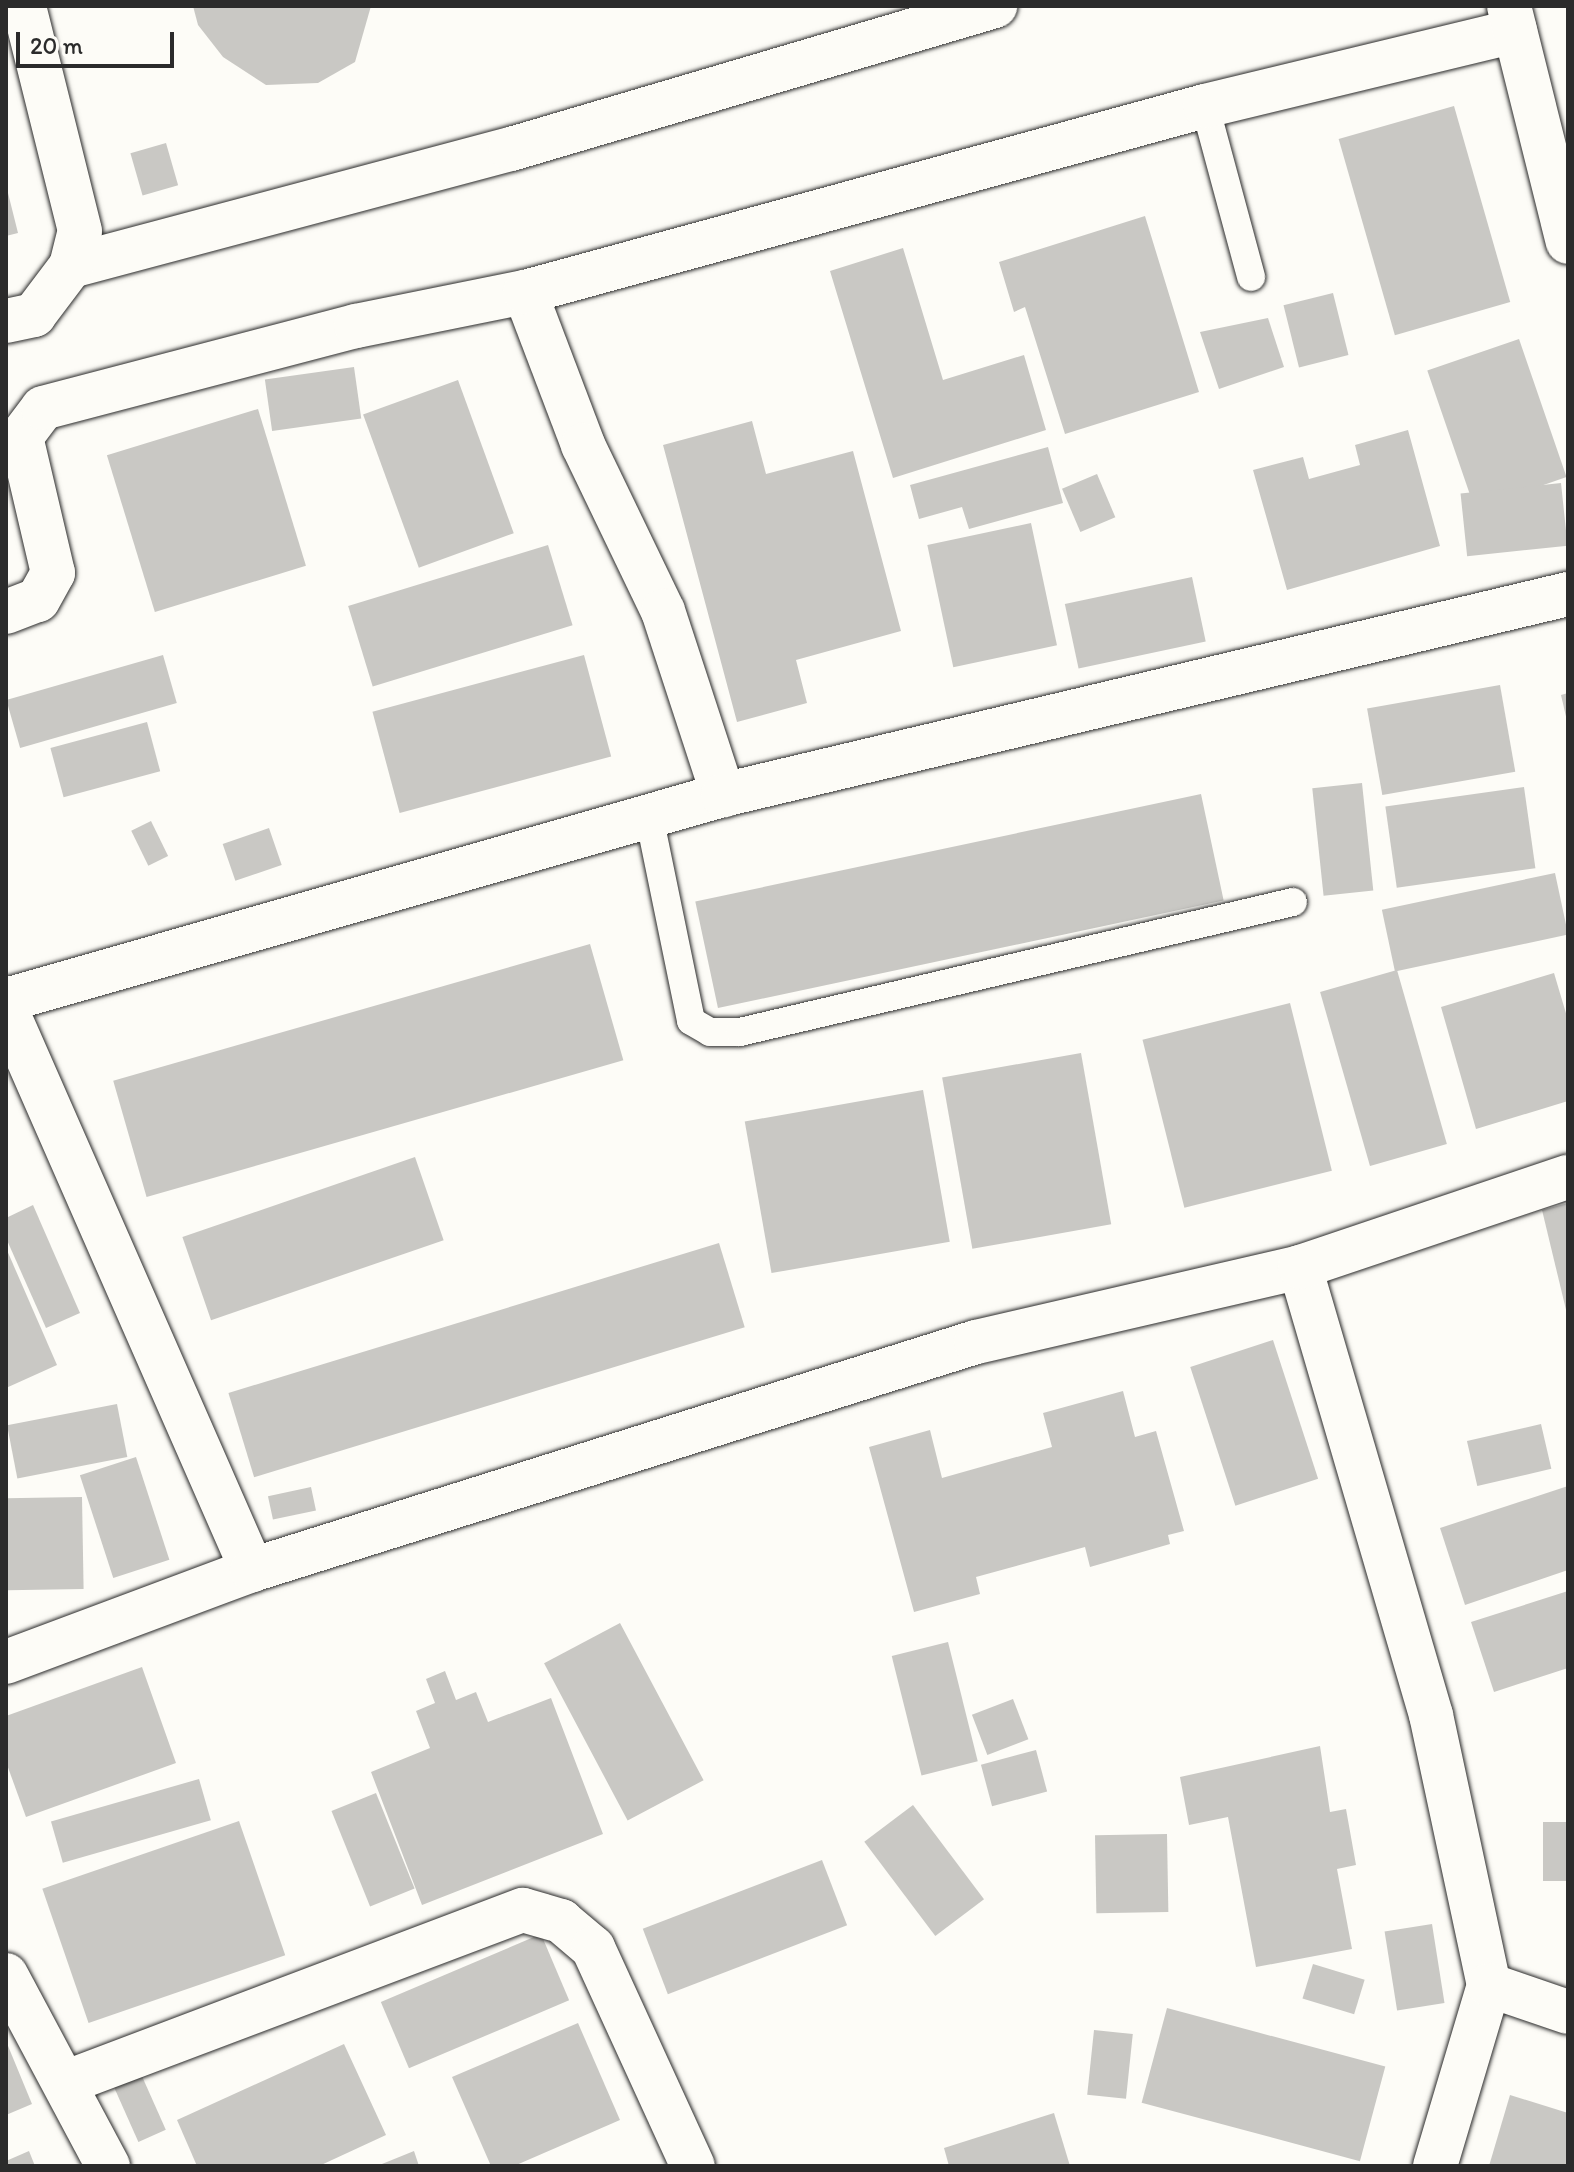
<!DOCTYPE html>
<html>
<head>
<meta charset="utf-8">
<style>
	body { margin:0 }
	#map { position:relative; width:1574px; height:2172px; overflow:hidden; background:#fdfcf7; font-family:Itim,sans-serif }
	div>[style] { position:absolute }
	.building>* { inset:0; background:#c9c8c4; transform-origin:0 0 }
	.roads { filter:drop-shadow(0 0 2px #2b2b2b) drop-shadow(0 0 2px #2b2b2b) }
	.lane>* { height:28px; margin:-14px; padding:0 14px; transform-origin:14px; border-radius:14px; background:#fdfcf7 }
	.street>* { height:44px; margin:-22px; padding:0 22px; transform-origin:22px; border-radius:22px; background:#fdfcf7 }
	.secondary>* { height:44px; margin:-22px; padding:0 22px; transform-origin:22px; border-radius:22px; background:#fdfcf7 }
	span { translate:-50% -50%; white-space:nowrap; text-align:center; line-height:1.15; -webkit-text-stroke:6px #fdfcf7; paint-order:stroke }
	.frame { position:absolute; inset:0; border:8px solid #2b2b2b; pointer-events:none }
	.scale { position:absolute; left:16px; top:32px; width:158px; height:36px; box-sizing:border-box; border:4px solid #2b2b2b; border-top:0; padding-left:10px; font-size:24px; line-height:28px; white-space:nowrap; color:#2b2b2b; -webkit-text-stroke:6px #fdfcf7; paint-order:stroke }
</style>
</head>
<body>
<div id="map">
	<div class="building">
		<i style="clip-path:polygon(193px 6px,371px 6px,355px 62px,318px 83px,266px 85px,223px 57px,198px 25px)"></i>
		<i style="left:1454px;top:106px;width:204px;height:120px;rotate:74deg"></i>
		<i style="left:166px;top:143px;width:44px;height:37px;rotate:74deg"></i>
		<i style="clip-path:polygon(6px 185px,18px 233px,6px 236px)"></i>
		<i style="clip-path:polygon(1145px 216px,1199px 392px,1065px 434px,1025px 307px,1014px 312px,999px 262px)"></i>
		<i style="clip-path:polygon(903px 248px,943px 380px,1024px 355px,1046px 430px,893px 478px,830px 271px)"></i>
		<i style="left:1333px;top:293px;width:64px;height:51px;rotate:76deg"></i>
		<i style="clip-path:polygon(1268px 318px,1284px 367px,1219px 389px,1200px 332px)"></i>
		<i style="left:1519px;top:339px;width:146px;height:97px;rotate:71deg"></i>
		<i style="left:354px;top:367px;width:52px;height:90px;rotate:82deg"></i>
		<i style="left:458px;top:380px;width:163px;height:101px;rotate:70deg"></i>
		<i style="left:258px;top:409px;width:164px;height:158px;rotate:73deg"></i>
		<i style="clip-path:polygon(752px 421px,766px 474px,853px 451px,901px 631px,796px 660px,807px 703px,737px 722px,663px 445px)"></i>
		<i style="clip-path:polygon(1408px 430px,1440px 546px,1287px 590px,1253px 470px,1303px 457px,1309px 479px,1360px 465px,1355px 445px)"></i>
		<i style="clip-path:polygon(1048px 447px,1063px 503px,969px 529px,962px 507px,919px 519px,910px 485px)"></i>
		<i style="left:1097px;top:474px;width:47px;height:38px;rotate:67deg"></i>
		<i style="left:1561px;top:483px;width:63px;height:101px;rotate:84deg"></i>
		<i style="left:1031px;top:523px;width:125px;height:106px;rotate:78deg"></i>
		<i style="left:548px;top:545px;width:84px;height:209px;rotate:73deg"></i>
		<i style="left:1192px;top:577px;width:66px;height:130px;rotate:78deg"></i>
		<i style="left:163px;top:655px;width:50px;height:163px;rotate:74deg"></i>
		<i style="left:584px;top:655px;width:105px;height:219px;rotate:75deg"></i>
		<i style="left:1500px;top:685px;width:88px;height:135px;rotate:80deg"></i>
		<i style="clip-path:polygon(1568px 693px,1568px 721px,1567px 721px,1561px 695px)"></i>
		<i style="left:147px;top:722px;width:51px;height:100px;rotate:75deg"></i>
		<i style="left:1362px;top:783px;width:108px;height:50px;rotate:84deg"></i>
		<i style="left:1524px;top:787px;width:82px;height:140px;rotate:82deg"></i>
		<i style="left:1201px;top:794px;width:109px;height:517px;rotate:78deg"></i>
		<i style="left:151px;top:821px;width:39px;height:22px;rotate:64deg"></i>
		<i style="left:269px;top:828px;width:39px;height:49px;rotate:71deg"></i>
		<i style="left:1555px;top:873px;width:63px;height:177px;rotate:78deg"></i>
		<i style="left:590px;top:944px;width:121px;height:496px;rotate:74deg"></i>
		<i style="left:1397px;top:970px;width:181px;height:80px;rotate:74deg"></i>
		<i style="clip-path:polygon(1554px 973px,1568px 1020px,1568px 1101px,1476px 1129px,1441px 1007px)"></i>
		<i style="left:1290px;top:1003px;width:173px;height:152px;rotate:76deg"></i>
		<i style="left:1081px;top:1053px;width:174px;height:141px;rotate:80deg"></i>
		<i style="left:923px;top:1090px;width:154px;height:181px;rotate:80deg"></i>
		<i style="left:415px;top:1157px;width:88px;height:246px;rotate:71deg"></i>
		<i style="clip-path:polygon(1568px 1203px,1568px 1313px,1567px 1314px,1542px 1210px)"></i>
		<i style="clip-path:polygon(33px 1205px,80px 1313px,46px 1328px,6px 1238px,6px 1218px)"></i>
		<i style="left:719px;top:1243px;width:88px;height:513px;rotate:73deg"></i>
		<i style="clip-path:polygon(6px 1248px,57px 1365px,6px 1388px)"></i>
		<i style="left:1273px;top:1340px;width:146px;height:87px;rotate:72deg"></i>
		<i style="clip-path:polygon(1123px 1391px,1135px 1437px,1156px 1431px,1184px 1531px,1168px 1535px,1170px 1544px,1090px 1567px,1085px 1547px,976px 1577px,980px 1594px,914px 1612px,869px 1447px,930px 1430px,942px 1478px,1052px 1447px,1043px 1413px)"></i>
		<i style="left:117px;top:1404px;width:54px;height:112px;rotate:79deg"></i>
		<i style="left:1541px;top:1424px;width:46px;height:76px;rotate:77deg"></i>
		<i style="left:136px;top:1457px;width:108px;height:59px;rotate:72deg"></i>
		<i style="clip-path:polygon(1568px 1486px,1568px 1570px,1465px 1605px,1440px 1528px)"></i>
		<i style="left:311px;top:1487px;width:24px;height:44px;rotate:78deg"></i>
		<i style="left:82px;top:1497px;width:92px;height:76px;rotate:89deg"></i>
		<i style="clip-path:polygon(1568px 1591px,1568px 1668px,1494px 1692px,1471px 1622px)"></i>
		<i style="left:620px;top:1623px;width:178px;height:86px;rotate:62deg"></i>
		<i style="left:948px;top:1642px;width:123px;height:58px;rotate:76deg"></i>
		<i style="clip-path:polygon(142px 1667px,176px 1763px,26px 1817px,6px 1762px,6px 1716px)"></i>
		<i style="clip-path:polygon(445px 1671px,456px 1700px,476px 1692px,488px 1722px,551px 1698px,603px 1834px,422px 1905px,371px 1772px,430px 1748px,416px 1711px,435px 1703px,426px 1679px)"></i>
		<i style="left:1013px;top:1699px;width:43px;height:44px;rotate:69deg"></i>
		<i style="clip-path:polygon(1320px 1746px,1330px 1812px,1346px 1809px,1356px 1865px,1337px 1869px,1352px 1949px,1256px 1967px,1228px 1817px,1189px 1825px,1180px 1777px)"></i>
		<i style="left:1036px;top:1750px;width:43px;height:57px;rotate:75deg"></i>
		<i style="left:199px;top:1779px;width:43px;height:154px;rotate:74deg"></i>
		<i style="left:376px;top:1793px;width:103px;height:48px;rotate:68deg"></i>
		<i style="left:913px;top:1805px;width:118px;height:61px;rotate:53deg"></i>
		<i style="left:239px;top:1821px;width:142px;height:208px;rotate:71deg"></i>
		<i style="left:1568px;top:1822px;width:59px;height:25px;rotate:90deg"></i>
		<i style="left:1167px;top:1834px;width:78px;height:72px;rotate:89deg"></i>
		<i style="left:822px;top:1860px;width:70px;height:192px;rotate:69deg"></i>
		<i style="left:1432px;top:1924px;width:80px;height:48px;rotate:81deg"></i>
		<i style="left:541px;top:1934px;width:72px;height:174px;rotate:67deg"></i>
		<i style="left:1313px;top:1964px;width:54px;height:36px;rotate:17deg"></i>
		<i style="left:1167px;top:2008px;width:226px;height:98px;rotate:15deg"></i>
		<i style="clip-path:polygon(578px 2023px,620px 2120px,514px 2166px,491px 2166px,452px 2077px)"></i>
		<i style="left:1094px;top:2030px;width:39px;height:65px;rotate:6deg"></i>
		<i style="clip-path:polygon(6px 2041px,32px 2104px,6px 2115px)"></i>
		<i style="clip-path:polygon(344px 2044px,386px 2135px,319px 2166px,197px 2166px,177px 2120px)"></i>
		<i style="left:141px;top:2074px;width:61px;height:30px;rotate:66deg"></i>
		<i style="clip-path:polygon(1510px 2095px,1568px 2113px,1568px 2166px,1489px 2166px)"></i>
		<i style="clip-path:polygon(1054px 2113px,1070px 2166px,949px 2166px,944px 2148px)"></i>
		<i style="clip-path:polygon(29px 2151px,35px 2166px,6px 2166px,6px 2161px)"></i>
		<i style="clip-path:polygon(414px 2151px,419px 2166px,377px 2166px)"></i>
	</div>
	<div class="roads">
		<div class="lane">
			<i style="left:1205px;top:106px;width:177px;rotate:74.9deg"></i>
			<i style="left:649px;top:816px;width:209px;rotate:78.4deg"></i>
			<i style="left:691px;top:1021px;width:22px;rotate:30deg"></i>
			<i style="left:710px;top:1032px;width:30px"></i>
			<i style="left:740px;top:1032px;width:568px;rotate:-13.23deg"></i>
		</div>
		<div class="street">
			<i style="left:71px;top:266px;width:455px;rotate:-14.9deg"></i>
			<i style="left:511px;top:149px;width:505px;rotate:-16.46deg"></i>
			<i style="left:525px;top:292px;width:164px;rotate:69.2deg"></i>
			<i style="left:583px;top:445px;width:184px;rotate:64.3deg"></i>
			<i style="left:663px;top:611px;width:194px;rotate:71.9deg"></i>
			<i style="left:6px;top:321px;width:29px;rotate:-12deg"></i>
			<i style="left:34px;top:315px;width:61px;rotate:-52.9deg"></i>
			<i style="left:71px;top:266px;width:36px;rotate:-76deg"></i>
			<i style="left:80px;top:231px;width:232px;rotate:-104deg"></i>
			<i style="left:6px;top:612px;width:34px;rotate:-21deg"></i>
			<i style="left:38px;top:600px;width:31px;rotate:-61deg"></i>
			<i style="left:53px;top:573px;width:140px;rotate:-103.2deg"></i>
			<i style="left:21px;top:437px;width:36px;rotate:-53deg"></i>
			<i style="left:43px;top:408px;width:324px;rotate:-14.7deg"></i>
			<i style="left:356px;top:326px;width:172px;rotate:-11.4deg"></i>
			<i style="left:525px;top:292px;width:705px;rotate:-15.3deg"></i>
			<i style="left:1205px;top:106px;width:319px;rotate:-13.6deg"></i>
			<i style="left:6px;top:1000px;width:746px;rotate:-15.96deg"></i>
			<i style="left:723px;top:795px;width:869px;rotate:-13.38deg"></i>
			<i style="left:6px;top:1009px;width:613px;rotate:66.32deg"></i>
			<i style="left:1300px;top:1267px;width:467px;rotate:73.7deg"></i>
			<i style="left:1431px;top:1715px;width:276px;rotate:77.9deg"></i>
			<i style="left:1489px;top:1985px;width:189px;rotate:106.6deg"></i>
			<i style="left:6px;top:1662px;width:263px;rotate:-20.5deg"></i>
			<i style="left:252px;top:1570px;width:759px;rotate:-17.48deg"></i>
			<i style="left:976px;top:1342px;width:333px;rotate:-13deg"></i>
			<i style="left:1300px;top:1267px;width:283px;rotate:-18.6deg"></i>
			<i style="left:6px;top:1975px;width:217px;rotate:61.9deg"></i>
			<i style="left:1489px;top:1985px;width:83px;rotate:18.9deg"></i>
			<i style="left:67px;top:2082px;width:487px;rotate:-20.7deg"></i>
			<i style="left:523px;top:1910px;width:40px;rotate:16deg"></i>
			<i style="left:561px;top:1921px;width:42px;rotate:40.2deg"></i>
			<i style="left:593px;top:1948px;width:240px;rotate:65.4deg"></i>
		</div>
		<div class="secondary">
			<i style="left:1509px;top:6px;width:243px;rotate:76deg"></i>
		</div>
	</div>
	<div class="frame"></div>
	<div class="scale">20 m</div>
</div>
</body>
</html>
